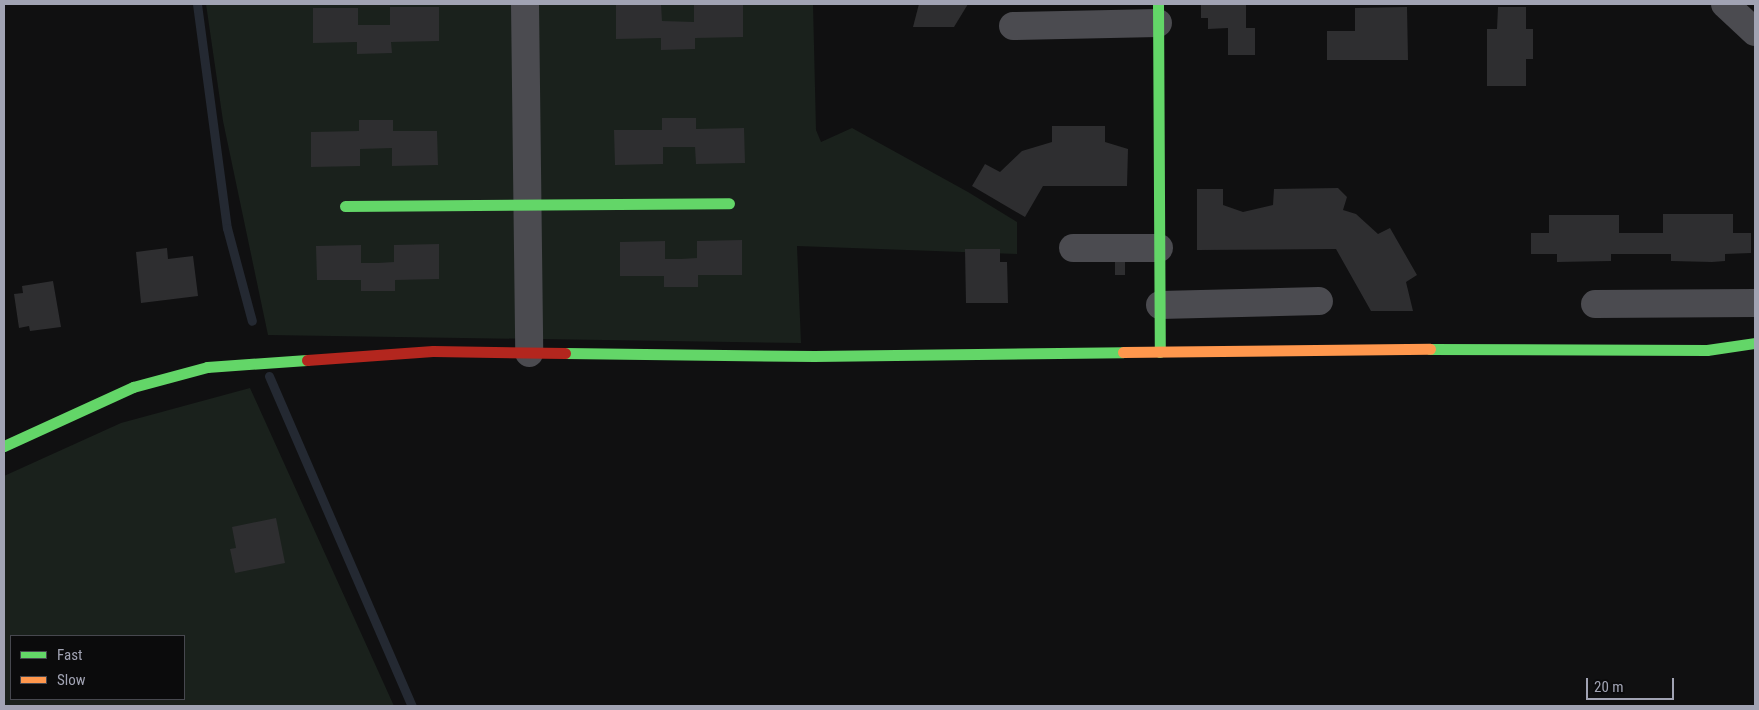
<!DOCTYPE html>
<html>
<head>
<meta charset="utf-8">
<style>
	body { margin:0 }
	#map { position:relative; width:1759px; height:710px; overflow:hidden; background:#101011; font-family:"Roboto Condensed",sans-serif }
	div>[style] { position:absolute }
	.green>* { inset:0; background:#1a211c }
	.stream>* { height:9px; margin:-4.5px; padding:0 4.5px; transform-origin:4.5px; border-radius:4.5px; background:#242932 }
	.building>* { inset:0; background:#2e2e30; transform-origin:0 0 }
	.street>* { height:28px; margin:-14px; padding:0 14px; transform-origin:14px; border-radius:14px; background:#4b4b50 }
	.fast>* { height:11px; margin:-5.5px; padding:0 5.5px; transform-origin:5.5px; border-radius:5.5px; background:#63d668 }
	.slow>* { height:11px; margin:-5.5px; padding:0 5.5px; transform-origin:5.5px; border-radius:5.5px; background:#ff974d }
	.jam>* { height:11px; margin:-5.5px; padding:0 5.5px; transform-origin:5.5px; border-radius:5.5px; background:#b3261e }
	span { translate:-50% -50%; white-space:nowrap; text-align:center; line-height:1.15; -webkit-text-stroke:4px #0b0b0c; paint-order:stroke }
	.frame { position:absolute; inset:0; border:5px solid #a1a3b3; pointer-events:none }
	.legend { position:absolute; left:10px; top:635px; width:175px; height:65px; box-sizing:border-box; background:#0b0b0c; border:1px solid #47484f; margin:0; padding:6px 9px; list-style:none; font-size:15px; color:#a1a3b3 }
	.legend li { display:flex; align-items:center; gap:10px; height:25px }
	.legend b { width:25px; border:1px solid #47484f }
	.scale { position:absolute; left:1586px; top:678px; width:88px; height:22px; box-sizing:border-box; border:2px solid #a1a3b3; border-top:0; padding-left:6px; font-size:15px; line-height:18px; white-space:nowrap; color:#a1a3b3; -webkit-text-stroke:4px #0b0b0c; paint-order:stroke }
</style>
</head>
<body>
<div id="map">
	<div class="green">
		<i style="clip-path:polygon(206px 4px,813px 4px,816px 130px,821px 142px,852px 128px,968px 192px,1017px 222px,1017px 254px,797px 246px,801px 343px,268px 335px,223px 121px)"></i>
		<i style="clip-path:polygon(evenodd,250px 388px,394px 706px,4px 706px,4px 476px,121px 423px,250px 388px,11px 636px,184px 636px,184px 699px,11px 699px,11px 636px)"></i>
	</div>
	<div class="stream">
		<i style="left:197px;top:4px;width:226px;rotate:82.4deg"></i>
		<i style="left:227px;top:228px;width:96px;rotate:75deg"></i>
		<i style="left:269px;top:376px;width:360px;rotate:66.6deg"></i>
	</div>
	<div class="building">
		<i style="clip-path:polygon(616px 4px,661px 4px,662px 21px,694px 22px,694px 4px,743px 4px,743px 37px,695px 38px,695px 49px,661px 50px,661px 38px,616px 39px)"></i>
		<i style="clip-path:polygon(919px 4px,968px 4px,954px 27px,913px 27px)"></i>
		<i style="clip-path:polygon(1201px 4px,1246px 4px,1246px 28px,1255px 28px,1255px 55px,1228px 55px,1228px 28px,1208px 29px,1208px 18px,1201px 18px)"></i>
		<i style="clip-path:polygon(390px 7px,439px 7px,439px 41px,391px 42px,392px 53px,357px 54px,357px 42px,313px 43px,313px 8px,358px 8px,358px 25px,390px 25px)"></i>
		<i style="clip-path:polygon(1407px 7px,1408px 60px,1327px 60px,1327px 31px,1355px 31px,1355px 8px)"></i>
		<i style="clip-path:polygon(1498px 7px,1526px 7px,1526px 29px,1533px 29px,1533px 59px,1526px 59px,1526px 86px,1487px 86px,1487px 29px,1497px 29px)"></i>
		<i style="clip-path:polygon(662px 118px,696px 118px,696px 129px,744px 128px,745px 163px,696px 164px,695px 147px,663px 147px,663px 164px,615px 165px,614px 130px,662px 130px)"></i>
		<i style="clip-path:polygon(359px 120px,393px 120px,393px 131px,437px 131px,438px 165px,392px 166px,392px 148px,360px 149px,360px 166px,311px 167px,311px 132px,359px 131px)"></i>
		<i style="clip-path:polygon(1052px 126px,1105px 126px,1105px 142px,1128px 149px,1127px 186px,1043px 186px,1025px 217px,972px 186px,985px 164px,1000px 172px,1022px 151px,1052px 142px)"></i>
		<i style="clip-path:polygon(1338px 188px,1347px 197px,1343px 210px,1356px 214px,1378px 234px,1390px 228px,1417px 275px,1406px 282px,1413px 311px,1371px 311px,1336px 249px,1197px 250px,1197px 189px,1223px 189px,1223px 205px,1243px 212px,1273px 205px,1274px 189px)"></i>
		<i style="clip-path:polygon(1663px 214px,1733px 214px,1733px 233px,1751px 233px,1751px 253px,1725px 254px,1725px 261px,1712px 262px,1671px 261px,1671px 254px,1611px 254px,1611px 261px,1557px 262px,1557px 254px,1531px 254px,1531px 233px,1549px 233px,1549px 215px,1619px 215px,1619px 233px,1663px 233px)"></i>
		<i style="clip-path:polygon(742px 240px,742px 275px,698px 275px,698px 287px,664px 287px,664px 276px,620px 276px,620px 242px,665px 241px,665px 259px,681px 259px,697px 258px,697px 241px)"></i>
		<i style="clip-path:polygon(439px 244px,439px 279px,395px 280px,395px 291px,361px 291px,361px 280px,317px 280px,316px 246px,361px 245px,361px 263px,378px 263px,394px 262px,394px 245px)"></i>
		<i style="clip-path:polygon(167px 248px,168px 259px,193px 256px,198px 296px,141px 303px,136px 252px)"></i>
		<i style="clip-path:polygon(965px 249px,1000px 249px,1000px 262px,1007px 262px,1008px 303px,966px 303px)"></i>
		<i style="left:1115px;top:256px;width:10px;height:19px"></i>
		<i style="clip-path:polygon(53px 281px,61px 327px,30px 331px,29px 326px,19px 328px,14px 294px,23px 293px,22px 286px)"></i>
		<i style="clip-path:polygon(276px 518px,285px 563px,235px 573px,230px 549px,236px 548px,232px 527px)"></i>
	</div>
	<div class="street">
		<i style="left:525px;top:4px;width:349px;rotate:89.3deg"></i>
		<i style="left:1725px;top:4px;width:41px;rotate:43deg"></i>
		<i style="left:1013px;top:26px;width:145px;rotate:-1.2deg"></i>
		<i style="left:1073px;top:248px;width:86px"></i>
		<i style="left:1595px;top:304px;width:160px;rotate:-0.4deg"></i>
		<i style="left:1160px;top:305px;width:159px;rotate:-1.4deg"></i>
	</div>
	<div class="fast">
		<i style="left:1158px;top:4px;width:348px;rotate:89.7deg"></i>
		<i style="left:345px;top:206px;width:384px;rotate:-0.4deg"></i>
		<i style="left:1430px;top:349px;width:277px;rotate:0.2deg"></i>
		<i style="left:1707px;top:350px;width:49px;rotate:-8.3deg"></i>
		<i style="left:565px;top:353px;width:249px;rotate:0.7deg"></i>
		<i style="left:814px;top:356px;width:309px;rotate:-0.7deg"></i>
		<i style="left:4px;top:446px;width:142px;rotate:-24.6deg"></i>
		<i style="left:133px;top:387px;width:77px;rotate:-15.1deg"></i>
		<i style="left:207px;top:367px;width:100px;rotate:-4deg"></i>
	</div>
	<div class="slow">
		<i style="left:1123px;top:352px;width:307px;rotate:-0.6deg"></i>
	</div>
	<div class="jam">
		<i style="left:307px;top:360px;width:126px;rotate:-4.1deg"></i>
		<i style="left:433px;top:351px;width:132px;rotate:0.9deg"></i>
	</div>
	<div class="frame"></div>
	<ul class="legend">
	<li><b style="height:6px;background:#63d668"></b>Fast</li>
	<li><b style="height:6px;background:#ff974d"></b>Slow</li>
	</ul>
	<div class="scale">20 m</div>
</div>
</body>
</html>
